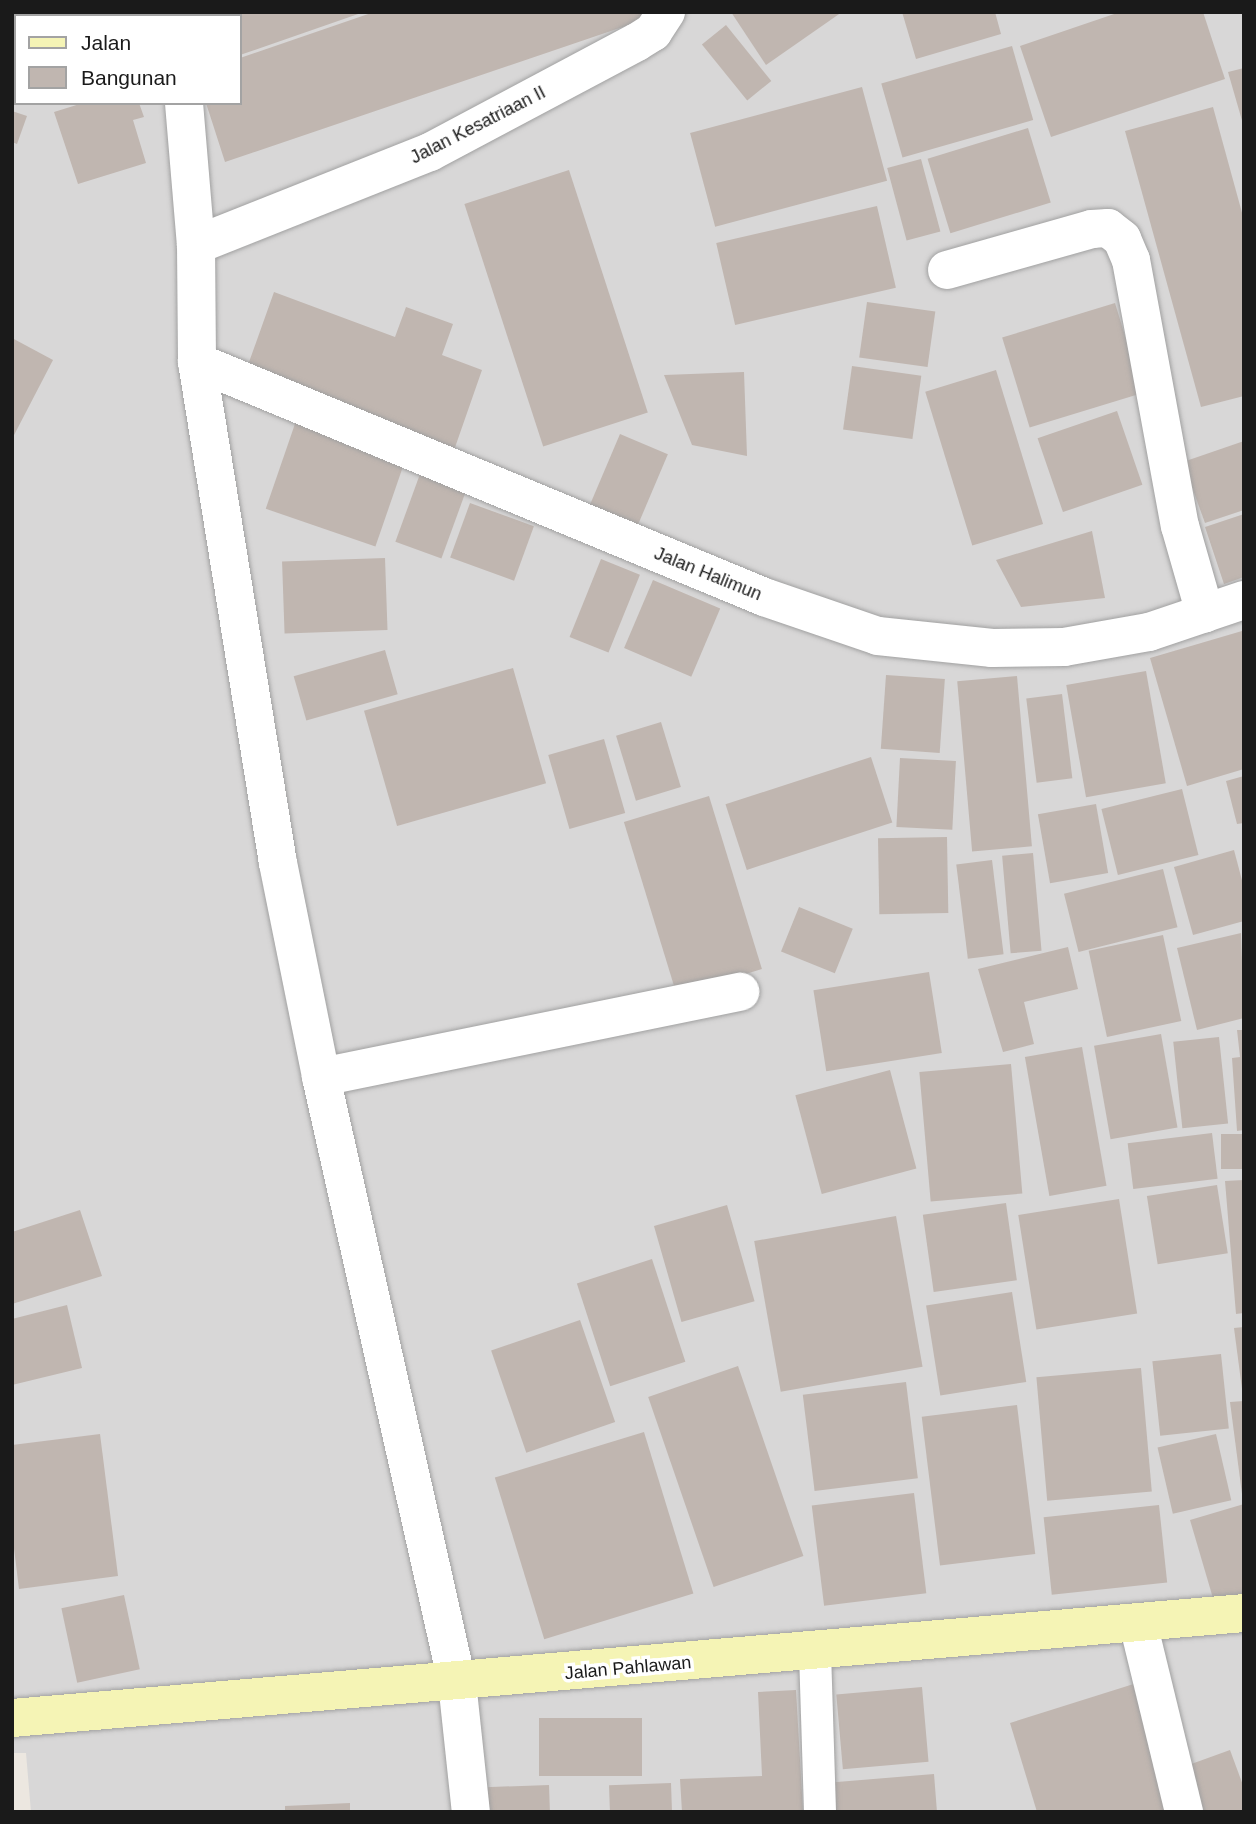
<!DOCTYPE html>
<html>
<head>
<meta charset="utf-8">
<style>
	body { margin:0 }
	#map { position:relative; width:1256px; height:1824px; overflow:hidden; background:#ece7e0; font-family:Helvetica,sans-serif }
	div>[style] { position:absolute }
	.residential>* { inset:0; background:#d8d7d7 }
	.building>* { inset:0; background:#c0b6b0; transform-origin:0 0 }
	.roads { filter:drop-shadow(0 0 2px #a1a1a1) drop-shadow(0 0 2px #a1a1a1) }
	.lane>* { height:32px; margin:-16px; padding:0 16px; transform-origin:16px; border-radius:16px; background:#fff }
	.street>* { height:38px; margin:-19px; padding:0 19px; transform-origin:19px; border-radius:19px; background:#fff }
	.secondary>* { height:38px; margin:-19px; padding:0 19px; transform-origin:19px; border-radius:19px; background:#f5f4b5 }
	span { translate:-50% -50%; white-space:nowrap; text-align:center; line-height:1.15; -webkit-text-stroke:7px #fff; paint-order:stroke }
	.street-label { font-size:18px; color:#1a1a1a }
	.frame { position:absolute; inset:0; border:14px solid #1a1a1a; pointer-events:none }
	.legend { position:absolute; left:14px; top:14px; width:228px; height:91px; box-sizing:border-box; background:#fff; border:2px solid #a3a3a3; margin:0; padding:9px 12px; list-style:none; font-size:21px; color:#1a1a1a }
	.legend li { display:flex; align-items:center; gap:14px; height:35px }
	.legend b { width:35px; border:2px solid #a3a3a3 }
</style>
</head>
<body>
<div id="map">
	<div class="residential">
		<i style="clip-path:polygon(evenodd,12px 12px,1244px 12px,1244px 1812px,31px 1812px,26px 1753px,12px 1753px,12px 12px,16px 16px,240px 16px,240px 103px,16px 103px,16px 16px)"></i>
	</div>
	<div class="building">
		<i style="clip-path:polygon(187px 12px,360px 12px,361px 13px,240px 55px,240px 16px)"></i>
		<i style="clip-path:polygon(374px 12px,651px 12px,652px 17px,225px 162px,206px 103px,240px 103px,240px 58px)"></i>
		<i style="clip-path:polygon(731px 12px,842px 12px,766px 65px)"></i>
		<i style="clip-path:polygon(902px 12px,995px 12px,1001px 34px,916px 59px)"></i>
		<i style="clip-path:polygon(1120px 12px,1203px 12px,1225px 79px,1051px 137px,1020px 46px)"></i>
		<i style="left:726px;top:25px;width:72px;height:31px;rotate:51deg"></i>
		<i style="left:1012px;top:46px;width:77px;height:136px;rotate:74deg"></i>
		<i style="clip-path:polygon(1244px 68px,1244px 124px,1243px 124px,1228px 72px)"></i>
		<i style="left:862px;top:87px;width:97px;height:178px;rotate:75deg"></i>
		<i style="clip-path:polygon(83px 103px,139px 103px,144px 117px,133px 120px,146px 163px,78px 184px,54px 112px)"></i>
		<i style="clip-path:polygon(1213px 107px,1244px 220px,1244px 396px,1201px 407px,1125px 131px)"></i>
		<i style="clip-path:polygon(12px 111px,27px 116px,17px 144px,12px 142px)"></i>
		<i style="left:1028px;top:128px;width:78px;height:105px;rotate:73deg"></i>
		<i style="left:921px;top:159px;width:75px;height:35px;rotate:75deg"></i>
		<i style="left:569px;top:170px;width:255px;height:110px;rotate:72deg"></i>
		<i style="left:877px;top:206px;width:84px;height:165px;rotate:77deg"></i>
		<i style="clip-path:polygon(274px 292px,395px 337px,406px 307px,453px 324px,442px 355px,482px 370px,452px 456px,243px 379px)"></i>
		<i style="left:867px;top:302px;width:69px;height:56px;rotate:8deg"></i>
		<i style="left:1115px;top:303px;width:94px;height:118px;rotate:73deg"></i>
		<i style="clip-path:polygon(12px 338px,53px 360px,12px 439px)"></i>
		<i style="left:852px;top:366px;width:70px;height:64px;rotate:8deg"></i>
		<i style="left:996px;top:370px;width:161px;height:74px;rotate:73deg"></i>
		<i style="clip-path:polygon(744px 372px,747px 456px,692px 445px,664px 375px)"></i>
		<i style="left:1117px;top:411px;width:78px;height:84px;rotate:71deg"></i>
		<i style="left:297px;top:418px;width:116px;height:96px;rotate:19deg"></i>
		<i style="left:620px;top:434px;width:52px;height:92px;rotate:23deg"></i>
		<i style="clip-path:polygon(1244px 441px,1244px 510px,1205px 523px,1183px 462px)"></i>
		<i style="left:420px;top:474px;width:49px;height:72px;rotate:20deg"></i>
		<i style="left:470px;top:503px;width:68px;height:58px;rotate:20deg"></i>
		<i style="clip-path:polygon(1244px 514px,1244px 577px,1224px 584px,1205px 527px)"></i>
		<i style="clip-path:polygon(1092px 531px,1105px 598px,1021px 607px,996px 560px)"></i>
		<i style="left:385px;top:558px;width:72px;height:103px;rotate:88deg"></i>
		<i style="left:601px;top:559px;width:42px;height:84px;rotate:22deg"></i>
		<i style="left:653px;top:580px;width:73px;height:74px;rotate:23deg"></i>
		<i style="clip-path:polygon(1242px 631px,1244px 769px,1187px 786px,1150px 658px)"></i>
		<i style="left:385px;top:650px;width:46px;height:95px;rotate:74deg"></i>
		<i style="left:513px;top:668px;width:120px;height:155px;rotate:74deg"></i>
		<i style="left:1146px;top:671px;width:114px;height:81px;rotate:80deg"></i>
		<i style="left:886px;top:675px;width:59px;height:74px;rotate:4deg"></i>
		<i style="left:1017px;top:676px;width:171px;height:60px;rotate:85deg"></i>
		<i style="left:1062px;top:694px;width:85px;height:36px;rotate:83deg"></i>
		<i style="left:661px;top:722px;width:68px;height:47px;rotate:73deg"></i>
		<i style="left:604px;top:739px;width:77px;height:58px;rotate:74deg"></i>
		<i style="left:871px;top:757px;width:69px;height:153px;rotate:72deg"></i>
		<i style="left:900px;top:758px;width:56px;height:69px;rotate:3deg"></i>
		<i style="clip-path:polygon(1244px 776px,1244px 823px,1237px 824px,1226px 781px)"></i>
		<i style="left:1182px;top:789px;width:68px;height:83px;rotate:76deg"></i>
		<i style="left:709px;top:796px;width:181px;height:89px;rotate:73deg"></i>
		<i style="left:1096px;top:804px;width:70px;height:59px;rotate:80deg"></i>
		<i style="left:947px;top:837px;width:76px;height:69px;rotate:89deg"></i>
		<i style="clip-path:polygon(1234px 850px,1244px 888px,1244px 921px,1193px 935px,1174px 867px)"></i>
		<i style="left:1033px;top:853px;width:98px;height:31px;rotate:85deg"></i>
		<i style="left:992px;top:860px;width:95px;height:36px;rotate:83deg"></i>
		<i style="left:1163px;top:869px;width:60px;height:102px;rotate:76deg"></i>
		<i style="left:799px;top:907px;width:58px;height:48px;rotate:22deg"></i>
		<i style="clip-path:polygon(1241px 933px,1244px 1018px,1197px 1030px,1177px 948px)"></i>
		<i style="left:1163px;top:935px;width:88px;height:76px;rotate:78deg"></i>
		<i style="clip-path:polygon(1068px 947px,1078px 989px,1024px 1002px,1034px 1044px,1003px 1052px,978px 969px)"></i>
		<i style="left:929px;top:972px;width:82px;height:117px;rotate:81deg"></i>
		<i style="clip-path:polygon(1237px 1030px,1244px 1030px,1244px 1130px,1237px 1131px,1232px 1058px,1240px 1057px)"></i>
		<i style="left:1161px;top:1034px;width:95px;height:68px;rotate:80deg"></i>
		<i style="left:1219px;top:1037px;width:87px;height:46px;rotate:84deg"></i>
		<i style="left:1082px;top:1047px;width:141px;height:58px;rotate:80deg"></i>
		<i style="left:1011px;top:1064px;width:130px;height:92px;rotate:85deg"></i>
		<i style="left:890px;top:1070px;width:102px;height:98px;rotate:75deg"></i>
		<i style="left:1212px;top:1133px;width:46px;height:85px;rotate:83deg"></i>
		<i style="left:1244px;top:1134px;width:35px;height:23px;rotate:90deg"></i>
		<i style="clip-path:polygon(1244px 1180px,1244px 1313px,1236px 1314px,1225px 1181px)"></i>
		<i style="left:1217px;top:1185px;width:69px;height:71px;rotate:81deg"></i>
		<i style="left:1119px;top:1199px;width:116px;height:102px;rotate:81deg"></i>
		<i style="left:1006px;top:1203px;width:78px;height:84px;rotate:82deg"></i>
		<i style="left:727px;top:1205px;width:100px;height:76px;rotate:74deg"></i>
		<i style="clip-path:polygon(80px 1210px,102px 1276px,12px 1304px,12px 1232px)"></i>
		<i style="left:896px;top:1216px;width:153px;height:144px;rotate:80deg"></i>
		<i style="left:652px;top:1259px;width:108px;height:79px;rotate:72deg"></i>
		<i style="left:1012px;top:1292px;width:91px;height:87px;rotate:81deg"></i>
		<i style="clip-path:polygon(67px 1305px,82px 1368px,12px 1385px,12px 1319px)"></i>
		<i style="left:580px;top:1320px;width:108px;height:94px;rotate:71deg"></i>
		<i style="clip-path:polygon(1244px 1327px,1244px 1388px,1242px 1389px,1234px 1328px)"></i>
		<i style="left:1221px;top:1354px;width:75px;height:69px;rotate:84deg"></i>
		<i style="left:738px;top:1366px;width:201px;height:95px;rotate:71deg"></i>
		<i style="left:1141px;top:1368px;width:124px;height:105px;rotate:85deg"></i>
		<i style="left:906px;top:1382px;width:97px;height:104px;rotate:83deg"></i>
		<i style="clip-path:polygon(1244px 1401px,1244px 1494px,1242px 1494px,1230px 1402px)"></i>
		<i style="left:1017px;top:1405px;width:150px;height:96px;rotate:83deg"></i>
		<i style="left:644px;top:1432px;width:169px;height:156px;rotate:73deg"></i>
		<i style="clip-path:polygon(100px 1434px,118px 1576px,19px 1589px,12px 1532px,12px 1445px)"></i>
		<i style="left:1216px;top:1434px;width:68px;height:60px;rotate:77deg"></i>
		<i style="left:914px;top:1493px;width:101px;height:103px;rotate:83deg"></i>
		<i style="clip-path:polygon(1244px 1504px,1244px 1597px,1215px 1605px,1190px 1520px)"></i>
		<i style="left:1159px;top:1505px;width:78px;height:116px;rotate:84deg"></i>
		<i style="left:124px;top:1595px;width:76px;height:64px;rotate:78deg"></i>
		<i style="clip-path:polygon(1140px 1682px,1180px 1812px,1037px 1812px,1010px 1723px)"></i>
		<i style="left:922px;top:1687px;width:75px;height:86px;rotate:85deg"></i>
		<i style="clip-path:polygon(796px 1690px,803px 1812px,682px 1812px,680px 1779px,762px 1776px,758px 1692px)"></i>
		<i style="left:539px;top:1718px;width:103px;height:58px"></i>
		<i style="clip-path:polygon(1230px 1750px,1244px 1788px,1244px 1812px,1199px 1812px,1183px 1767px)"></i>
		<i style="clip-path:polygon(934px 1774px,937px 1812px,828px 1812px,825px 1783px)"></i>
		<i style="left:671px;top:1783px;width:29px;height:62px;rotate:88deg"></i>
		<i style="left:549px;top:1785px;width:27px;height:70px;rotate:88deg"></i>
		<i style="clip-path:polygon(350px 1803px,350px 1812px,285px 1812px,285px 1806px)"></i>
	</div>
	<div class="roads">
		<div class="lane">
			<i style="left:815px;top:1652px;width:160px;rotate:88.2deg"></i>
		</div>
		<div class="street">
			<i style="left:171px;top:12px;width:4px;rotate:76deg"></i>
			<i style="left:184px;top:103px;width:143px;rotate:85.2deg"></i>
			<i style="left:196px;top:245px;width:117px;rotate:89.5deg"></i>
			<i style="left:197px;top:362px;width:508px;rotate:80.82deg"></i>
			<i style="left:278px;top:863px;width:218px;rotate:78.6deg"></i>
			<i style="left:321px;top:1077px;width:620px;rotate:77.33deg"></i>
			<i style="left:457px;top:1682px;width:131px;rotate:83.9deg"></i>
			<i style="left:196px;top:245px;width:252px;rotate:-21.7deg"></i>
			<i style="left:430px;top:152px;width:234px;rotate:-28deg"></i>
			<i style="left:637px;top:42px;width:19px;rotate:-32deg"></i>
			<i style="left:653px;top:32px;width:24px;rotate:-57deg"></i>
			<i style="left:947px;top:270px;width:151px;rotate:-15.8deg"></i>
			<i style="left:1092px;top:229px;width:16px;rotate:-4deg"></i>
			<i style="left:1108px;top:228px;width:18px;rotate:38deg"></i>
			<i style="left:1122px;top:239px;width:23px;rotate:67deg"></i>
			<i style="left:1131px;top:260px;width:270px;rotate:79.6deg"></i>
			<i style="left:1180px;top:526px;width:91px;rotate:74deg"></i>
			<i style="left:197px;top:362px;width:614px;rotate:22.51deg"></i>
			<i style="left:764px;top:597px;width:120px;rotate:18.9deg"></i>
			<i style="left:878px;top:636px;width:115px;rotate:6deg"></i>
			<i style="left:992px;top:648px;width:72px;rotate:-0.8deg"></i>
			<i style="left:1064px;top:647px;width:86px;rotate:-10deg"></i>
			<i style="left:1149px;top:632px;width:100px;rotate:-18.6deg"></i>
			<i style="left:321px;top:1077px;width:428px;rotate:-11.5deg"></i>
			<i style="left:1138px;top:1623px;width:195px;rotate:76.3deg"></i>
		</div>
		<div class="secondary">
			<i style="left:12px;top:1718px;width:1236px;rotate:-4.87deg"></i>
		</div>
	</div>
	<div class="street-label">
		<span style="left:478px;top:125px;rotate:-27deg">Jalan Kesatriaan II</span>
		<span style="left:708px;top:574px;rotate:22deg">Jalan Halimun</span>
		<span style="left:628px;top:1668px;rotate:-5deg">Jalan Pahlawan</span>
	</div>
	<div class="frame"></div>
	<ul class="legend">
	<li><b style="height:9px;background:#f5f4b5"></b>Jalan</li>
	<li><b style="height:19px;background:#c0b6b0"></b>Bangunan</li>
	</ul>
</div>
</body>
</html>
